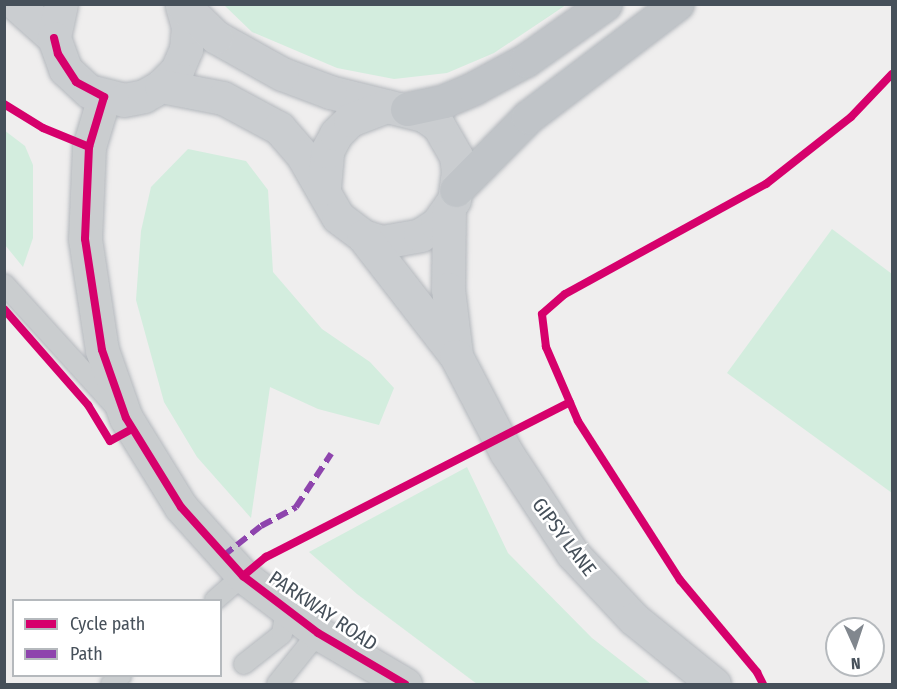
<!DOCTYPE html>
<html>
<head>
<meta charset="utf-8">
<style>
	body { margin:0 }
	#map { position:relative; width:897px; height:689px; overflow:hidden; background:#efeeee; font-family:"Fira Sans Condensed",sans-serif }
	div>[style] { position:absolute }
	.green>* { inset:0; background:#d3edde }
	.roads { filter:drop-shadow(0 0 2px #b4b8bd) drop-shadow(0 0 2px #b4b8bd) }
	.service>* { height:20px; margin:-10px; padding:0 10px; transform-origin:10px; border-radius:10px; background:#cacdcf }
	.minor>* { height:33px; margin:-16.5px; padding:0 16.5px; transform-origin:16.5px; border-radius:16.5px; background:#cacdcf }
	.secondary>* { height:33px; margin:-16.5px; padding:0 16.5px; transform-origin:16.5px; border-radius:16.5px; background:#cacdd0 }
	.trunk>* { height:33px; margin:-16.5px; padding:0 16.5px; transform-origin:16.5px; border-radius:16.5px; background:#c0c4c8 }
	.quiet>* { height:6px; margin-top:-3px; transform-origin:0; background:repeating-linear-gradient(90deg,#8e44ad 0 12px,transparent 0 18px) }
	.cycleway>* { height:8px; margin:-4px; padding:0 4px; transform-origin:4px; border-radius:4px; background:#d6006c }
	span { translate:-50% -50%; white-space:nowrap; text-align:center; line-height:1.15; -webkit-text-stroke:5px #fff; paint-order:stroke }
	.street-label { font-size:20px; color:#46505a }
	.frame { position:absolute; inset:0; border:6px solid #46505a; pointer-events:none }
	.legend { position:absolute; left:12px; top:599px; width:210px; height:78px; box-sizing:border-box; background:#fff; border:2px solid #b5b9bd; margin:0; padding:8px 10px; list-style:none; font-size:18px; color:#46505a }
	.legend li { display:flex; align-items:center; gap:12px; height:30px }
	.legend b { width:30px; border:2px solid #b5b9bd }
	.north { position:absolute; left:825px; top:617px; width:60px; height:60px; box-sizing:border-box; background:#fff; border:2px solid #b5b9bd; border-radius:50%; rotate:177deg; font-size:16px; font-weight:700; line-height:24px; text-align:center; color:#46505a }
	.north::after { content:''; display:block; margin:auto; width:21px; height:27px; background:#81878e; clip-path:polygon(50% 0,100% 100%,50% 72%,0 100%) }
</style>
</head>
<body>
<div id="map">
	<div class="green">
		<i style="clip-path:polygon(224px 5px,566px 5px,494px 53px,447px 73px,394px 79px,337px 68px,252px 32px)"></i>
		<i style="clip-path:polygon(4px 130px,25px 146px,33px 165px,33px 238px,23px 267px,5px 245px)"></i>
		<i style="clip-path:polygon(188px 149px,246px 161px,268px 190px,273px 272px,322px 329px,370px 362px,394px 388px,379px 425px,318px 409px,270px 387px,251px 518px,197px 457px,164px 402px,136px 300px,141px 231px,151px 187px)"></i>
		<i style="clip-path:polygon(832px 229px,892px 274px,892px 493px,727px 373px)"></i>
		<i style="clip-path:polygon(467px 467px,508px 553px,592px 638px,651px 684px,477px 684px,357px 594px,309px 552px)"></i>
	</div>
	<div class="roads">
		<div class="service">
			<i style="left:4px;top:284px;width:164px;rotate:47.7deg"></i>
			<i style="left:215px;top:600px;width:37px;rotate:-41deg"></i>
			<i style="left:244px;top:664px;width:48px;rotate:-38.3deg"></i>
			<i style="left:282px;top:634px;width:25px;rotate:-81deg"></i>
			<i style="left:111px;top:684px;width:13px;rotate:-39deg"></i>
			<i style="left:277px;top:684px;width:65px;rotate:-51.2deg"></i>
		</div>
		<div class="minor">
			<i style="left:104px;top:97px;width:52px;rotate:106.7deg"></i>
			<i style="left:89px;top:147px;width:92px;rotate:92.5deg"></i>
			<i style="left:85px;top:239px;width:112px;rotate:81.3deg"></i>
			<i style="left:102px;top:350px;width:72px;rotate:70.6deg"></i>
			<i style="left:126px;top:418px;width:105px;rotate:58.3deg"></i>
			<i style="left:181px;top:507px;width:93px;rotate:48.1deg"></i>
			<i style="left:243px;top:576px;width:94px;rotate:37.2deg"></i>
			<i style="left:318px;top:633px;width:101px;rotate:30.4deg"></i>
		</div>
		<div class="secondary">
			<i style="left:16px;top:4px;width:51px;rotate:41.8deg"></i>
			<i style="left:61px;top:4px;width:35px;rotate:102deg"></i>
			<i style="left:54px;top:38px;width:33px;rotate:70deg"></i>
			<i style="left:65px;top:69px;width:33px;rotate:43deg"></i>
			<i style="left:89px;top:91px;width:36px;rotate:14deg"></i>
			<i style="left:124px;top:100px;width:20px;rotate:-11deg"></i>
			<i style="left:144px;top:96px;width:20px;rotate:-30deg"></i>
			<i style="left:161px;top:86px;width:23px;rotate:-45deg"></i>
			<i style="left:177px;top:70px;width:23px;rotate:-67deg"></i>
			<i style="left:186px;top:49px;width:22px;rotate:-85deg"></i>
			<i style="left:188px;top:27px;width:22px;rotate:-106deg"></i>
			<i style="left:161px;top:86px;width:63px;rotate:11deg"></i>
			<i style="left:223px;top:98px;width:64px;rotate:28.2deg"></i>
			<i style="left:279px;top:128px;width:37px;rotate:49deg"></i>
			<i style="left:303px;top:156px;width:70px;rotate:60.2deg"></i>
			<i style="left:338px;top:217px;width:31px;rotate:37deg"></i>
			<i style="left:363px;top:236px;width:20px;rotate:18deg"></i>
			<i style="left:382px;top:242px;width:39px;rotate:-10deg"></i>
			<i style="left:420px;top:235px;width:20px;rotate:-33deg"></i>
			<i style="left:437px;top:224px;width:29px;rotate:-55deg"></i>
			<i style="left:454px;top:200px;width:28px;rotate:-82deg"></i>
			<i style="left:458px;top:172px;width:16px;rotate:-97deg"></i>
			<i style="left:456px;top:156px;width:36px;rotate:-120deg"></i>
			<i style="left:438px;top:125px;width:18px;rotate:-146deg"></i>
			<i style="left:423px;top:115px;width:96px;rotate:-166.1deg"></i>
			<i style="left:330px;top:92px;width:51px;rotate:-159.4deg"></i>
			<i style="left:282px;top:74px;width:76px;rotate:-150.7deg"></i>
			<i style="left:216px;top:37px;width:47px;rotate:-135.9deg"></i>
			<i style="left:324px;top:188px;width:37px;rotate:-85deg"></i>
			<i style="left:327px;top:151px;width:19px;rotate:-62deg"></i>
			<i style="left:336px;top:134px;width:20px;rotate:-45deg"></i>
			<i style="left:350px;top:120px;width:39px;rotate:-21deg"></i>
			<i style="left:449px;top:209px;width:80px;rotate:90.7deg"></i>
			<i style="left:448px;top:289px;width:65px;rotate:83deg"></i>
			<i style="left:363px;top:236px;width:152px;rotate:52.2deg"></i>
			<i style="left:456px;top:356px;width:108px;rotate:62.5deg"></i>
			<i style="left:506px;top:452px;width:121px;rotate:56.8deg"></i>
			<i style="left:572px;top:553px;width:91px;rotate:46.8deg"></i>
			<i style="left:634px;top:619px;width:103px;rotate:39.1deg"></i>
		</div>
		<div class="trunk">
			<i style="left:407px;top:109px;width:38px;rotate:-12deg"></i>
			<i style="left:444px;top:101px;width:33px;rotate:-23deg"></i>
			<i style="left:474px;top:88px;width:59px;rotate:-28.3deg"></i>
			<i style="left:526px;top:60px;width:97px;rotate:-35.3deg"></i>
			<i style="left:456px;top:190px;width:103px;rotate:-45.4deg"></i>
			<i style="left:528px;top:117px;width:187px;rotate:-37.2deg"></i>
		</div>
	</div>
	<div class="quiet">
		<i style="left:223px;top:556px;width:48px;rotate:-38.3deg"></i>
		<i style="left:261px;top:526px;width:40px;rotate:-28deg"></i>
		<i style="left:296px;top:507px;width:64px;rotate:-56.6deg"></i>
	</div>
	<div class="cycleway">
		<i style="left:54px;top:38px;width:16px;rotate:76deg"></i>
		<i style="left:58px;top:54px;width:33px;rotate:57deg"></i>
		<i style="left:76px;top:82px;width:32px;rotate:28deg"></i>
		<i style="left:104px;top:97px;width:52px;rotate:106.7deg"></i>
		<i style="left:89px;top:147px;width:92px;rotate:92.5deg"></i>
		<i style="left:85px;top:239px;width:112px;rotate:81.3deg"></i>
		<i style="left:102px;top:350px;width:72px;rotate:70.6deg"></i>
		<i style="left:126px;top:418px;width:105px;rotate:58.3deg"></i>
		<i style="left:181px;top:507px;width:93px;rotate:48.1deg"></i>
		<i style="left:243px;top:576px;width:94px;rotate:37.2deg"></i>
		<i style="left:318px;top:633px;width:101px;rotate:30.4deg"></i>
		<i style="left:4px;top:104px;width:46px;rotate:31.6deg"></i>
		<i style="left:43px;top:128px;width:50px;rotate:22.4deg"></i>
		<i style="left:4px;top:309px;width:128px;rotate:48.8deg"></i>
		<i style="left:88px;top:405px;width:42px;rotate:58.6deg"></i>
		<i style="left:110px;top:441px;width:25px;rotate:-29deg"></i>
		<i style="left:243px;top:576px;width:30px;rotate:-40deg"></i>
		<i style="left:266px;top:557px;width:341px;rotate:-27deg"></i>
		<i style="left:763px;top:684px;width:13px;rotate:-117deg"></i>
		<i style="left:757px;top:672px;width:120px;rotate:-129.9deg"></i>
		<i style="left:680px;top:580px;width:189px;rotate:-122.7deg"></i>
		<i style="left:578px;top:421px;width:81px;rotate:-113.4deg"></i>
		<i style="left:546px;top:347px;width:33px;rotate:-97deg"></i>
		<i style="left:542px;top:314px;width:30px;rotate:-41deg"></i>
		<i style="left:565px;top:294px;width:229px;rotate:-28.7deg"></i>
		<i style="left:766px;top:184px;width:108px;rotate:-38.2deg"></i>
		<i style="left:851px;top:117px;width:59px;rotate:-46.4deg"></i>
	</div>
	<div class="street-label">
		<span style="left:564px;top:537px;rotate:53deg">GIPSY LANE</span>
		<span style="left:323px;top:611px;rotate:34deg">PARKWAY ROAD</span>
	</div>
	<div class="frame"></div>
	<ul class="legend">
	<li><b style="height:8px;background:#d6006c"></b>Cycle path</li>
	<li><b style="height:8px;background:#8e44ad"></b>Path</li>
	</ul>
	<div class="north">N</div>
</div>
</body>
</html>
